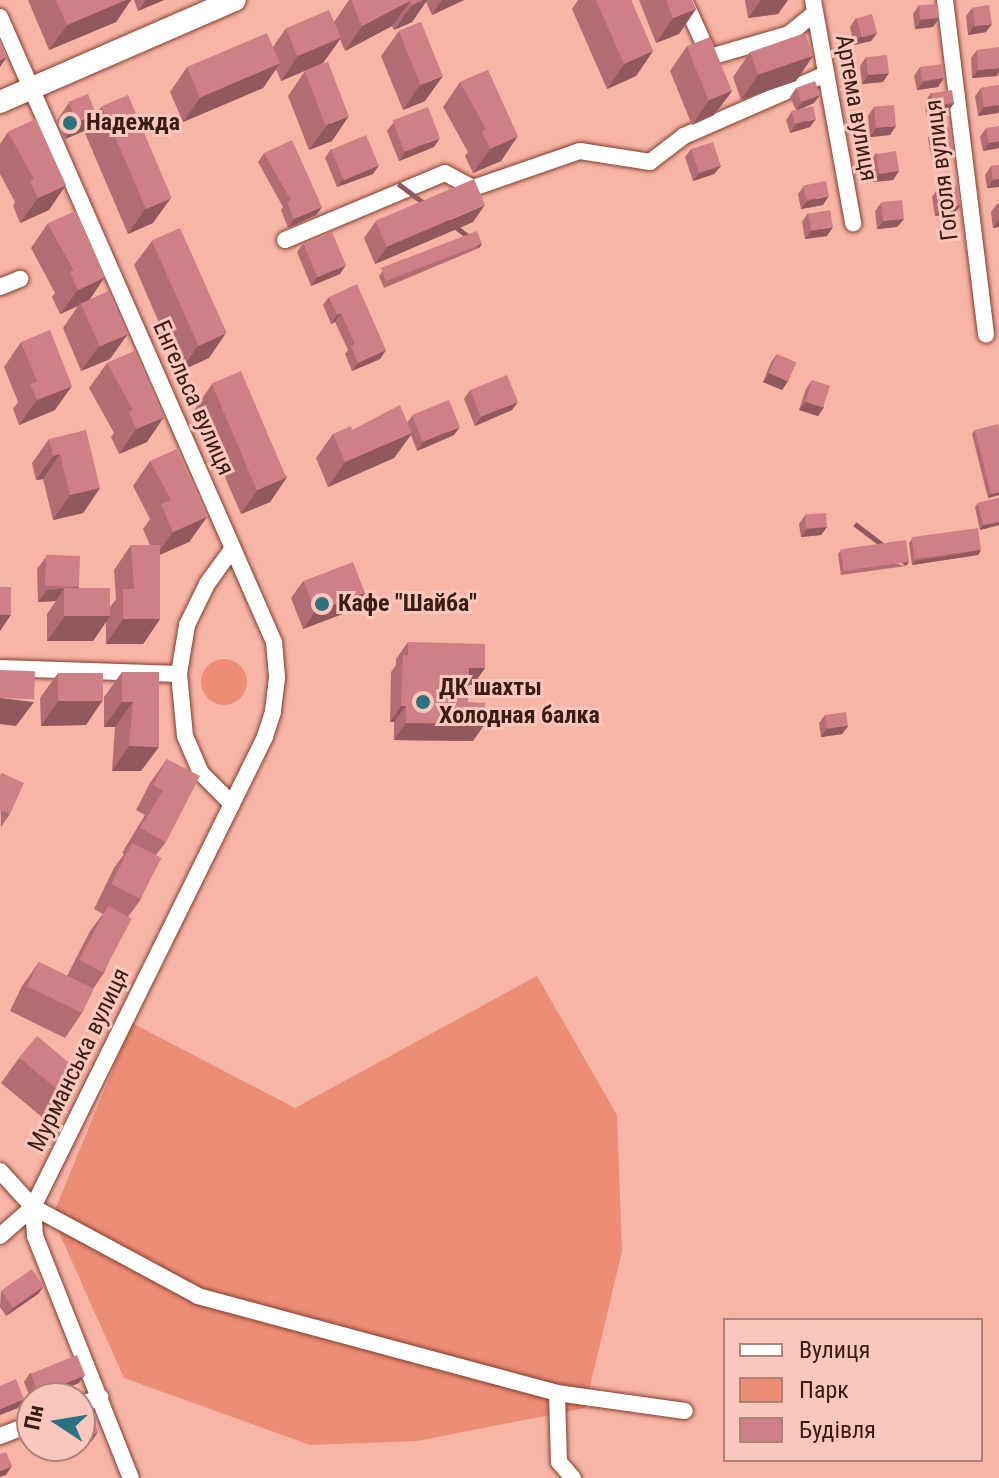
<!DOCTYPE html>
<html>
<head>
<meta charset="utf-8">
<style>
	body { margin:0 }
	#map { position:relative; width:999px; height:1478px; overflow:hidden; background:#f7b5a5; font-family:"Roboto Condensed",sans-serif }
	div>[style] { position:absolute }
	.green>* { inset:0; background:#ec8d76 }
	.round { border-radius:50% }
	.roads { filter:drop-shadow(0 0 2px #823c2c) drop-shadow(0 0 2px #823c2c) }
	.street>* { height:16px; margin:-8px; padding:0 8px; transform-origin:8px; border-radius:8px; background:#fff }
	.secondary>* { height:22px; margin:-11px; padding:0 11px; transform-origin:11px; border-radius:11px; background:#fff }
	.wall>* { inset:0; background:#b26d73 }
	.shaded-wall>* { inset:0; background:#91595e; transform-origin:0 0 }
	.building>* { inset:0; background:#cf7f86; transform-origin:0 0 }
	.dots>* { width:22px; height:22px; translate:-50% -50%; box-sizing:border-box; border:4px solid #f9c7bb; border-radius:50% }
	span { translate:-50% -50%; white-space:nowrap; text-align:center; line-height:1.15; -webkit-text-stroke:6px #f9c7bb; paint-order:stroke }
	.street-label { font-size:24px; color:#3a1c14 }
	.poi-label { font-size:24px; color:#3a1c14; font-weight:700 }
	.left { translate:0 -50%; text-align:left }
	.legend { position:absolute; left:723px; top:1318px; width:260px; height:144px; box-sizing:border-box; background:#f9c7bb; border:2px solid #ad8378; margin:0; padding:10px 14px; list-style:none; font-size:24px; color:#3a1c14 }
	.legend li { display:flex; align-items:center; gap:16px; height:40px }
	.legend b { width:40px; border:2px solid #ad8378 }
	.north { position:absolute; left:16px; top:1382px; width:80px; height:80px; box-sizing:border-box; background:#f9c7bb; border:2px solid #ad8378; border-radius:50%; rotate:282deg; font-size:22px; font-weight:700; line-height:32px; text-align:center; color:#3a1c14 }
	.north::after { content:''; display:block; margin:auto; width:28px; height:36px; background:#2d7281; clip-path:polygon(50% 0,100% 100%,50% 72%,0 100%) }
</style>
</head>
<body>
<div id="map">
	<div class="green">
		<i class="round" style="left:201px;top:659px;width:46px;height:46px"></i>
		<i style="clip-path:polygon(537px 976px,617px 1115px,622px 1251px,585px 1408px,417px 1441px,310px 1445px,124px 1378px,52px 1217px,132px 1023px,295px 1108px)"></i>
	</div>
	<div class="roads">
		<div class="street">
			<i style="left:684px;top:0;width:63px;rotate:65.5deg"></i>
			<i style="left:710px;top:57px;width:82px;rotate:-16.2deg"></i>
			<i style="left:789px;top:34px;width:33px;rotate:-39deg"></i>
			<i style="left:813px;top:0;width:227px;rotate:79.8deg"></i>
			<i style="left:945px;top:0;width:337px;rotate:83deg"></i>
			<i style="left:0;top:17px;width:682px;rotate:66.33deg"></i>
			<i style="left:274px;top:642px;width:36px;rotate:85deg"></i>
			<i style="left:277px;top:678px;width:34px;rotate:97deg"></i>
			<i style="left:273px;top:712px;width:26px;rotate:108deg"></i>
			<i style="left:265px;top:737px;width:524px;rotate:116.27deg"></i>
			<i style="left:33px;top:1207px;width:29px;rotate:86deg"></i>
			<i style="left:35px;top:1236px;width:260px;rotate:68.4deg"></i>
			<i style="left:285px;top:240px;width:173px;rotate:-22.7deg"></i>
			<i style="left:445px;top:173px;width:32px;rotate:28deg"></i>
			<i style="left:473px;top:188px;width:113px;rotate:-19.1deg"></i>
			<i style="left:580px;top:151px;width:71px;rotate:8.9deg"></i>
			<i style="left:650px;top:162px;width:43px;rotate:-37.4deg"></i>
			<i style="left:684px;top:136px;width:155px;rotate:-23.6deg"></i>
			<i style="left:0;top:287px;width:22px;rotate:-22deg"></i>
			<i style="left:0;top:668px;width:179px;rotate:1.9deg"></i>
			<i style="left:232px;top:804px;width:44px;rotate:-135deg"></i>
			<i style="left:201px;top:773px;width:40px;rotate:-113.4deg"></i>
			<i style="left:185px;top:736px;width:62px;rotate:-95.5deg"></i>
			<i style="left:179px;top:674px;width:50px;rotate:-80.7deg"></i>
			<i style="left:187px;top:625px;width:46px;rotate:-64deg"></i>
			<i style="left:207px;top:584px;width:44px;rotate:-54.2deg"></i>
			<i style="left:0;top:1171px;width:49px;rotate:47.5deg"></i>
			<i style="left:33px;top:1207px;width:187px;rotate:28.3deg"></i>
			<i style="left:198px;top:1296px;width:372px;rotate:15.1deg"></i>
			<i style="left:0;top:1236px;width:44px;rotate:-41.3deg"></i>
			<i style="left:80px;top:1405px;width:22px;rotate:-21deg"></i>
			<i style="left:0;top:1436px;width:34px;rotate:-21deg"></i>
			<i style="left:573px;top:1478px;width:21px;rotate:-131deg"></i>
			<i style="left:559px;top:1462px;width:69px;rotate:-91.7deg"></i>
			<i style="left:557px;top:1393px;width:129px;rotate:8deg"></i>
		</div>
		<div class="secondary">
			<i style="left:0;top:102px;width:256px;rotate:-23.5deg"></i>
		</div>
	</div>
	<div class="wall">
		<i style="clip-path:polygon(28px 0,131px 0,116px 22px,49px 50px)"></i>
		<i style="clip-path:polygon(134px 0,164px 0,138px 11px)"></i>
		<i style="clip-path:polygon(349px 0,464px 0,432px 15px,426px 2px,412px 22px,394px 30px,392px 26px,345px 51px,340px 39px,323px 63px,281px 81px,276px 69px,263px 88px,183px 122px,170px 92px,187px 67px,273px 47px,286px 28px,334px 22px)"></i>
		<i style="clip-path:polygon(578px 0,631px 0,653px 51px,636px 76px,607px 89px,572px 9px)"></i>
		<i style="clip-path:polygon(639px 0,692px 0,696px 9px,679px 34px,656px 43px)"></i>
		<i style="clip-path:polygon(745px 0,788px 0,778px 14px,748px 18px)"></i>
		<i style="clip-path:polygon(919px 5px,939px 18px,933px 27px,915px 29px,913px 14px)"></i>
		<i style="clip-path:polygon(972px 8px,986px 32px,968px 35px,966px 16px)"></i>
		<i style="clip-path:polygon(856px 18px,877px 33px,871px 41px,854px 45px,850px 27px)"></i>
		<i style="clip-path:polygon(421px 22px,425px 101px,403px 110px,381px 56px,399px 31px)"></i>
		<i style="clip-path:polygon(687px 46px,732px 91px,714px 115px,692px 125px,670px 71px)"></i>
		<i style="clip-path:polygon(977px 50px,997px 76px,972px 78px,971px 58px)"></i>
		<i style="clip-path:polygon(750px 52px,813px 56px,796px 81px,741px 100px,733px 77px)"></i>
		<i style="clip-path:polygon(866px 57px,883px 82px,862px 84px,860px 66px)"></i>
		<i style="clip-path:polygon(328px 62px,332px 141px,309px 150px,288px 96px,305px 71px)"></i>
		<i style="clip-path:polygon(920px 67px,944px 78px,938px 87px,917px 90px,914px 76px)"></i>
		<i style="clip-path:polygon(488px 70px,501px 161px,473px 173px,465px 156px,468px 152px,443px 107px,460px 82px)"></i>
		<i style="clip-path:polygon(999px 85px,999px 112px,998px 113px,978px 116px,975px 96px,981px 88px)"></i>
		<i style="clip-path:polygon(796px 88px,820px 95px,814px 103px,801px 109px,810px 127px,790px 133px,786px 120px,792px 111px,796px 110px,790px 97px)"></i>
		<i style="clip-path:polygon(931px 93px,954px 103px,948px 112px,926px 115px,925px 102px)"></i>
		<i style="clip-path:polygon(69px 103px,96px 114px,102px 106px,153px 223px,128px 234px,84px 131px,65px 139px,57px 120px)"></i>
		<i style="clip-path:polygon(874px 107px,890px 135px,870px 137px,868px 116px)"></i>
		<i style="clip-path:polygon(36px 119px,49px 210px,20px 223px,13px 206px,15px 202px,0 174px,0 144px,8px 132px)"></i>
		<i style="clip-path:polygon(393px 123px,434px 147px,399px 161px,387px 131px)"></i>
		<i style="clip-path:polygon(986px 128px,999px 148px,983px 151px,980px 137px)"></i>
		<i style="clip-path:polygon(934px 130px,954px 149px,948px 157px,932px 160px,928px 138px)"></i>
		<i style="clip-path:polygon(331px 149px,379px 165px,373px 174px,337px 187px,325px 158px)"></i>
		<i style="clip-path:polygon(691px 149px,721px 166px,714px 174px,693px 181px,685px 157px)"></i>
		<i style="clip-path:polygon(264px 153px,322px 207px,316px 215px,288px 228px,281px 210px,283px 207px,258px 162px)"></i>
		<i style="clip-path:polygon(876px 153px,899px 171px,893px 180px,873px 182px,870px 162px)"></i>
		<i style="clip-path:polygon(999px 165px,999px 187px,987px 188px,985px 175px,991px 166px)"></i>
		<i style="clip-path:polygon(804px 186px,823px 205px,801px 209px,798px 194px)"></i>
		<i style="clip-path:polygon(938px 188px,955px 213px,935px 216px,932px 197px)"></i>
		<i style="clip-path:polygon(881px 203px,904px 219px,897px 227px,877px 229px,875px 211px)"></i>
		<i style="clip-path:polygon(999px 203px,999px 227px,993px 228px,991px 212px,997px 204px)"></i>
		<i style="clip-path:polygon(808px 213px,827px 236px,805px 239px,802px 222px)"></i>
		<i style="clip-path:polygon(376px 221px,473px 222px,375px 264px,364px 238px)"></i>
		<i style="clip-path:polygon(48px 223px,90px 299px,110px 359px,81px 371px,63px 328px,78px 306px,60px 314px,52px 297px,55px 293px,31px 248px)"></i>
		<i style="clip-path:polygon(152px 241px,209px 358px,180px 371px,134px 265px)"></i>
		<i style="clip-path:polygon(303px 244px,340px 274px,311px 286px,297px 252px)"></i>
		<i style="clip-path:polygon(482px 244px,479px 248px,384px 288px,379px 276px,382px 272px)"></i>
		<i style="clip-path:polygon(329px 297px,386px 350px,380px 359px,352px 371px,345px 354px,348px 350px,335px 322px,331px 324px,323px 305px)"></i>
		<i style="clip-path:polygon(21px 342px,55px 410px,19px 425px,13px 409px,18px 402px,4px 367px)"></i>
		<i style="clip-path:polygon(135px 351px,147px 442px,119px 454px,111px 437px,114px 433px,89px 388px,107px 363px)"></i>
		<i style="clip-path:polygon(777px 354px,788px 381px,782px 390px,763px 382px,771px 362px)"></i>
		<i style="clip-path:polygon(812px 380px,824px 407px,818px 416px,799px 410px,806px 389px)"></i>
		<i style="clip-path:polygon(212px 384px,287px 477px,270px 502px,241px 514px,195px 409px)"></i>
		<i style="clip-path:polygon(470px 390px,512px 410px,475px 426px,464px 399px)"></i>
		<i style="clip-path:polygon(412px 416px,454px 435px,417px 451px,411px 435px,394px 458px,328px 487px,316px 458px,333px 434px,407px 423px)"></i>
		<i style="clip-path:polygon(975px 430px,999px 495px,988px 498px,972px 434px)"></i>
		<i style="clip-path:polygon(49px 439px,100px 488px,83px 513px,53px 520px,43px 479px,36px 480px,32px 463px)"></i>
		<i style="clip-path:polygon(150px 461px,207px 517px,189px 542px,160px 554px,160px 619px,143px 644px,106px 644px,106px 622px,93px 641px,47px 641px,47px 614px,56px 601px,38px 602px,37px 569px,46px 557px,79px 587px,78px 589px,110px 607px,116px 599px,114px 570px,131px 545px,150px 545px,143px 529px,150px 519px,133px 486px)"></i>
		<i style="clip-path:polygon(999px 498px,999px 525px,980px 530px,975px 507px,978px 503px)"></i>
		<i style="clip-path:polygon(805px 515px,827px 527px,821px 535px,801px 537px,799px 524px)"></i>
		<i style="clip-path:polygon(912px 539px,981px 550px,978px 555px,912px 565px,909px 543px)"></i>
		<i style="clip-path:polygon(841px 550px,906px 566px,841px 575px,838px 554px)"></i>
		<i style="clip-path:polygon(303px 581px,365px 593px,353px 610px,303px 629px,291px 598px)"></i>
		<i style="clip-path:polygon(408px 642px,485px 668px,473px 685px,468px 685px,468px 702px,473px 741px,394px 740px,394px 722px,390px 722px,391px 672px,396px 665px,396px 659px)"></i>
		<i style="clip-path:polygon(122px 672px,159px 672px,141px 771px,112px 771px,115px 727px,104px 727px,104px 697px)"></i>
		<i style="clip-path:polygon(58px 673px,86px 725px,41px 726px,40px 698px)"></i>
		<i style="clip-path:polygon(825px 715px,848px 726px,842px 734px,821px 737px,819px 723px)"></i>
		<i style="clip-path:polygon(167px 759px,166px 842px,156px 855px,141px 899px,128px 917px,104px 973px,93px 989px,82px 1013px,65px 1038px,10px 1011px,22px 986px,39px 962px,67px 976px,90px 931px,103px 914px,94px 909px,114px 868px,124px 854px,122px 853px,145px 815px,136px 810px,150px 783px)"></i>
		<i style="clip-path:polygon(2px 773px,10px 814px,1px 827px,0 776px)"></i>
		<i style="clip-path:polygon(19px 1058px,83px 1075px,66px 1100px,48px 1122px,1px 1083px)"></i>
		<i style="clip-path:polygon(44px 1286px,38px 1294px,6px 1316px,0 1307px,1px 1291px)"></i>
		<i style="clip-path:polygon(30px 1373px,79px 1383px,41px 1398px,32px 1398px,32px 1402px,24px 1382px)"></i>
	</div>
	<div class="shaded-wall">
		<i style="clip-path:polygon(126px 0,131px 0,116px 22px,49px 50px,67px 25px)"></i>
		<i style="clip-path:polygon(146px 0,164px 0,138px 11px)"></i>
		<i style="clip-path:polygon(423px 0,427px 0,412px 22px,394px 30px,412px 5px)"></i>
		<i style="clip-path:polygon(442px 0,464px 0,432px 15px)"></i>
		<i style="clip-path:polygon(761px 0,788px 0,778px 14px,748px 18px)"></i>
		<i style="clip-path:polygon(410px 1px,392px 26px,345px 51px,362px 26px)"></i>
		<i style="clip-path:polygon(696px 9px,679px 34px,656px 43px,673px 18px)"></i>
		<i style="clip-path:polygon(939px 18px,933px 27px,915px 29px,921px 20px)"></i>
		<i style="clip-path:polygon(992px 24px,986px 32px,968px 35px,974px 26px)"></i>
		<i style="clip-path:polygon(877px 33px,871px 41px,854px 45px,860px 37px)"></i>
		<i style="clip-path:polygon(341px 38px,323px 63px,281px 81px,298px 56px)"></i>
		<i style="clip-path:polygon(653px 51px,636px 76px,607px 89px,624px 64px)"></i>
		<i style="clip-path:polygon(813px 56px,796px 81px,741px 100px,758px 75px)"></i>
		<i style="clip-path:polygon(7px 57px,0 67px,0 60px)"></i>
		<i style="clip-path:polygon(280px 63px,263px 88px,183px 122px,200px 98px)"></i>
		<i style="clip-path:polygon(999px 68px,999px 72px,997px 76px,972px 78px,978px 70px)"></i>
		<i style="clip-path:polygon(889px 73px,883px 82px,862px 84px,868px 75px)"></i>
		<i style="clip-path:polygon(443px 76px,425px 101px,403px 110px,420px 85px)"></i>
		<i style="clip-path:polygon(944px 78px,938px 87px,917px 90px,923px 82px)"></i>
		<i style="clip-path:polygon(732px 91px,714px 115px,692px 125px,709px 100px)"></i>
		<i style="clip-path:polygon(820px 95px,814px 103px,796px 111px,802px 102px)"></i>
		<i style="clip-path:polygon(954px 103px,948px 112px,926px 115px,932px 106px)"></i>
		<i style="clip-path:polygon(999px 105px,998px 113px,978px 116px,984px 107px)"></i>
		<i style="clip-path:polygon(96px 114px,84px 131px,65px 139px,77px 122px)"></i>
		<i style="clip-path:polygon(349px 116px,332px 141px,309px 150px,327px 125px)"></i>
		<i style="clip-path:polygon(816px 119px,810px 127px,790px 133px,796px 124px)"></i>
		<i style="clip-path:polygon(896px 126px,890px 135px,870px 137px,876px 128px)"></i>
		<i style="clip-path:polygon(518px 136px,501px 161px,473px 173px,490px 149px)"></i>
		<i style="clip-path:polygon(440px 138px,434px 147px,399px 161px,405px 152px)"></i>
		<i style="clip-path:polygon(999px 141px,999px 148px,983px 151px,989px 143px)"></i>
		<i style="clip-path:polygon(954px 149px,948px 157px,932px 160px,938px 152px)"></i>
		<i style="clip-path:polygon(379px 165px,373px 174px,337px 187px,343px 179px)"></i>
		<i style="clip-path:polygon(721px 166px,714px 174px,693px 181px,699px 173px)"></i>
		<i style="clip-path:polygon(899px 171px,893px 180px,873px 182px,879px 173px)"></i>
		<i style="clip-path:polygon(999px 179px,999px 187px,987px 188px,993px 180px)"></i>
		<i style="clip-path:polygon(66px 185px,49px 210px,20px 223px,38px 198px)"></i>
		<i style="clip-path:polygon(829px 196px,823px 205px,801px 209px,807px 201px)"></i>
		<i style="clip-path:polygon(171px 198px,153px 223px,128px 234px,145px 209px)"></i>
		<i style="clip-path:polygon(485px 205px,473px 222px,375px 264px,387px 247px)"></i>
		<i style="clip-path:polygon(961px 205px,955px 213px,935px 216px,941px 208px)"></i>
		<i style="clip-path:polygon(322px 207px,316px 215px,288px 228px,294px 219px)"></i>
		<i style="clip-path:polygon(904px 219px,897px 227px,877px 229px,883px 221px)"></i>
		<i style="clip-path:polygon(999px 219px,999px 227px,993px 228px)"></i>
		<i style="clip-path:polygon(833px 227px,827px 236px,805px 239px,811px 231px)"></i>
		<i style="left:482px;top:244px;width:5px;height:103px;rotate:127deg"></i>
		<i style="clip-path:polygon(346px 265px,340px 274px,311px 286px,317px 277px)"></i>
		<i style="clip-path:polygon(105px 277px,88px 302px,80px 303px,78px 306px,60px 314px,78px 290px)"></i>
		<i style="clip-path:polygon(341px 313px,335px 322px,331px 324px,337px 315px)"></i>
		<i style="clip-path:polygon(226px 333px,209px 358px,180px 371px,198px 346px)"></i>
		<i style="clip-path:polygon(128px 334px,110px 359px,81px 371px,99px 346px)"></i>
		<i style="clip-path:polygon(386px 350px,380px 359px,352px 371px,358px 363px)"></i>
		<i style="clip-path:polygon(769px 373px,788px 381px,782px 390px,763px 382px)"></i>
		<i style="clip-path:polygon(72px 386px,55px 410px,19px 425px,37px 400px)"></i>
		<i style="clip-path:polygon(518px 402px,512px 410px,475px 426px,481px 417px)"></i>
		<i style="clip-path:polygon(805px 402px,824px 407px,818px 416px,799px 410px)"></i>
		<i style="clip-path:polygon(164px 417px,147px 442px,119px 454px,136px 429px)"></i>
		<i style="clip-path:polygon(460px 427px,454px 435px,417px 451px,423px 442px)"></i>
		<i style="clip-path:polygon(412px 433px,394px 458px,328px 487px,345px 462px)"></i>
		<i style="clip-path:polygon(60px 454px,43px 479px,36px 480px,53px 456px)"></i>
		<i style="clip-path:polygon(287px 477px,270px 502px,241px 514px,258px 489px)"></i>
		<i style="clip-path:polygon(100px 488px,83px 513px,53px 520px,70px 495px)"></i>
		<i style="clip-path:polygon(999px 492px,999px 495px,988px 498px,991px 494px)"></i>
		<i style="clip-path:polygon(207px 517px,189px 542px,155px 557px,173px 532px)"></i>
		<i style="clip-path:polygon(999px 522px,999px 525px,980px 530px,983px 525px)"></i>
		<i style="clip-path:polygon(827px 527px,821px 535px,801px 537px,807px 529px)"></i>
		<i style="clip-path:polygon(981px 550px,978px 555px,912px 565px,915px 561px)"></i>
		<i style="left:909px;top:562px;width:5px;height:66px;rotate:127deg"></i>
		<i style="clip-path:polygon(79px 587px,70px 600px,64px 589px,56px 601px,38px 602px,47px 590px)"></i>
		<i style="clip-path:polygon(365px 593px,353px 610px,303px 629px,315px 612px)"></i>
		<i style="clip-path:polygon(0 615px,11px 615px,0 631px)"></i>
		<i style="clip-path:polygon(65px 616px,110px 616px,93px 641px,47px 641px)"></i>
		<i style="clip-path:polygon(123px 619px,160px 619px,143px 644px,106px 644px)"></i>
		<i style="clip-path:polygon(469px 668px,485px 668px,473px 685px,457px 685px)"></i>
		<i style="clip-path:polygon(0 698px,34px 702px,16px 726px,0 724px)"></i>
		<i style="clip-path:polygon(103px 700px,86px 725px,41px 726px,58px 701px)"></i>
		<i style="clip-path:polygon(122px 702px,133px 702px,115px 727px,104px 727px)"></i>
		<i style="clip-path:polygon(401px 706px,406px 706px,394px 722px,390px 722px)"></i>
		<i style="clip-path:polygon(406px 723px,485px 724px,473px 741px,394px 740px)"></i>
		<i style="clip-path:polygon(848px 726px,842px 734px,821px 737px,827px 728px)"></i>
		<i style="clip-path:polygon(129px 746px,159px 747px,141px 771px,112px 771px)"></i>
		<i style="clip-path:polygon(83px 1075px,66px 1100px,48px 1122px,65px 1097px)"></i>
		<i style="clip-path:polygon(44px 1286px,38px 1294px,6px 1316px,13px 1308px)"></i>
		<i style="clip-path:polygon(85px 1375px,79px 1383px,41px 1398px,34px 1398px,38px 1393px)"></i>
		<i style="clip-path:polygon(24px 1399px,18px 1408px,0 1415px,0 1409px)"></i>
		<i style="clip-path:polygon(98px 1432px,92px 1441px,80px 1446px,80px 1442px,82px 1439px)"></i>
		<i style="clip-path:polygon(12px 1466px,6px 1475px,0 1477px,0 1471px)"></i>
	</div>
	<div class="building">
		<i style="clip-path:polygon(56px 0,126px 0,67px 25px)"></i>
		<i style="clip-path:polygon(351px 0,423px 0,412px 5px,410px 1px,362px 26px)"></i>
		<i style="clip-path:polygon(596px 0,631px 0,653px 51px,624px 64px)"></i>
		<i style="clip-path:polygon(666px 0,692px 0,696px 9px,673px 18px)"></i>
		<i style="left:938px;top:4px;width:14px;height:19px;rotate:86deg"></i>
		<i style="left:989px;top:5px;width:19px;height:17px;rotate:81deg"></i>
		<i style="left:329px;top:10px;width:30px;height:47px;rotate:67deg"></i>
		<i style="left:872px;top:14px;width:20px;height:16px;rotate:75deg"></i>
		<i style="left:421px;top:22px;width:58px;height:24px;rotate:68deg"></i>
		<i style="left:267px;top:33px;width:33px;height:87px;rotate:67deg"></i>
		<i style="left:805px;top:33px;width:24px;height:58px;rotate:71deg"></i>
		<i style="left:710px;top:37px;width:58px;height:25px;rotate:68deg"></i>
		<i style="clip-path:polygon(0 40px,7px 57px,0 60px)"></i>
		<i style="clip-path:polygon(999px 47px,999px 68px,978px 70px,977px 50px)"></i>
		<i style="left:887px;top:55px;width:18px;height:21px;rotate:84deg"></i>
		<i style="left:328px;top:62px;width:58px;height:25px;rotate:69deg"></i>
		<i style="left:942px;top:64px;width:14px;height:22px;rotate:82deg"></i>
		<i style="clip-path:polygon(488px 70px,518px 136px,490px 149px,482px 131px,486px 129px,460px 82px)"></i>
		<i style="left:815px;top:81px;width:15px;height:20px;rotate:70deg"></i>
		<i style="clip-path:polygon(999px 85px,999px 105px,984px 107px,981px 88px)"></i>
		<i style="left:952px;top:90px;width:13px;height:21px;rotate:81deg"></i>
		<i style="left:88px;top:94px;width:22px;height:21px;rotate:68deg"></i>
		<i style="left:128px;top:95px;width:112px;height:28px;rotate:67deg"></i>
		<i style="left:894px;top:105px;width:21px;height:20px;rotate:85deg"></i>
		<i style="left:813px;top:106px;width:13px;height:22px;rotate:77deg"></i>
		<i style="left:428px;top:107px;width:33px;height:38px;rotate:69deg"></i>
		<i style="clip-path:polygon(36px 119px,66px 185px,38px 198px,30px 181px,34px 179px,8px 132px)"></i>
		<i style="clip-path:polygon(999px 126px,999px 141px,989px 143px,986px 128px)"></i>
		<i style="left:950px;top:127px;width:22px;height:16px;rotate:80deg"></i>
		<i style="left:366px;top:135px;width:33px;height:38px;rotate:67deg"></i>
		<i style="clip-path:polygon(292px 140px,322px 207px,294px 219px,287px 202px,291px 200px,264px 153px)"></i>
		<i style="left:713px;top:142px;width:25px;height:23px;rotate:72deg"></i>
		<i style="left:896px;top:151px;width:20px;height:20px;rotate:81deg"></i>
		<i style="clip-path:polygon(999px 165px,999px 179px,993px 180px,991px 166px)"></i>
		<i style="left:474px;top:179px;width:28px;height:107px;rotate:67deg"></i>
		<i style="left:826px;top:181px;width:15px;height:23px;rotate:79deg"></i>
		<i style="left:958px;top:185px;width:20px;height:20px;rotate:81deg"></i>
		<i style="left:902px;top:200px;width:19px;height:21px;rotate:84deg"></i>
		<i style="left:830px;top:210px;width:17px;height:22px;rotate:80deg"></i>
		<i style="clip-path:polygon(76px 211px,105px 277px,78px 290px,70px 272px,74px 270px,48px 223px)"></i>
		<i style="left:180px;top:228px;width:115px;height:31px;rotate:66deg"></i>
		<i style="left:477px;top:231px;width:14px;height:103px;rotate:69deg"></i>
		<i style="left:332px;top:232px;width:36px;height:31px;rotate:67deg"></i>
		<i style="clip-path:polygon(357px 284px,386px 350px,358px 363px,351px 346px,355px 344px,341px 313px,337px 315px,329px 297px)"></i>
		<i style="left:109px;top:291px;width:47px;height:31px;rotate:66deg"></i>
		<i style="clip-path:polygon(50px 330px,72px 386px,37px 400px,30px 384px,37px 381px,21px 342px)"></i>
		<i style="clip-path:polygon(135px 351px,164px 417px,136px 429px,129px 412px,133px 410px,107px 363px)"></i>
		<i style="left:777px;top:354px;width:21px;height:21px;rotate:23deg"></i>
		<i style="left:241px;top:371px;width:116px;height:32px;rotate:67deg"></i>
		<i style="left:507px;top:375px;width:29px;height:40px;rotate:68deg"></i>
		<i style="left:812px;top:380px;width:19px;height:23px;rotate:18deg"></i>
		<i style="left:449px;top:400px;width:29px;height:40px;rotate:68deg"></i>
		<i style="clip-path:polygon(400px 405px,412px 433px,345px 462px,333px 434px,351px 426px,352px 430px)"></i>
		<i style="clip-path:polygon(998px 424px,999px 429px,999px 492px,991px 494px,975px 430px)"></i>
		<i style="clip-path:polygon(86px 430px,100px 488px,70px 495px,60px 454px,53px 456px,49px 439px)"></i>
		<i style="clip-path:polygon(177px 449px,207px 517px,173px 532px,161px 504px,171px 500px,150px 461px)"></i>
		<i style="clip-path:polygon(999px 498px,999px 522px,983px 525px,978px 503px)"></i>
		<i style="left:826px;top:513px;width:14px;height:21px;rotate:86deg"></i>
		<i style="left:978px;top:528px;width:22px;height:67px;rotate:82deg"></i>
		<i style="left:906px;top:540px;width:22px;height:66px;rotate:82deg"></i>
		<i style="clip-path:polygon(131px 545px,160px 545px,160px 619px,123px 619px,123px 589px,134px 589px)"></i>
		<i style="left:80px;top:556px;width:31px;height:34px;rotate:92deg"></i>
		<i style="left:353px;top:562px;width:33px;height:53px;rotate:69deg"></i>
		<i style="left:0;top:587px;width:11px;height:28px"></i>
		<i style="left:110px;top:588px;width:28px;height:46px;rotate:90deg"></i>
		<i style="clip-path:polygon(408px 642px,485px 644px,485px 668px,469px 668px,468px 702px,485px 703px,485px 724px,406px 723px,406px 706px,401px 706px,403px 655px,408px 655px)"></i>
		<i style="left:0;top:670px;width:35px;height:28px;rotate:2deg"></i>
		<i style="clip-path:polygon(122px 672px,159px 672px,159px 747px,129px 746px,133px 702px,122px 702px)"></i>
		<i style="left:58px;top:673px;width:45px;height:28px"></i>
		<i style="left:846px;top:712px;width:14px;height:21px;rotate:82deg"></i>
		<i style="clip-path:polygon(167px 759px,200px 776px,166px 842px,140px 828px,163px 791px,153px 785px)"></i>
		<i style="clip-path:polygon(2px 773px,24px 783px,10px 814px,0 810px,0 778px)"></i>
		<i style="left:132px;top:843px;width:33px;height:46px;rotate:27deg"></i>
		<i style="left:108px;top:906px;width:27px;height:61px;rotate:28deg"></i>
		<i style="left:39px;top:962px;width:61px;height:27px;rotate:26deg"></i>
		<i style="left:37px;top:1036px;width:60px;height:28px;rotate:40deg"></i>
		<i style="left:32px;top:1269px;width:21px;height:38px;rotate:55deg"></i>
		<i style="left:77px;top:1355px;width:22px;height:50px;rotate:68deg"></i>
		<i style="clip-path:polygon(16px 1379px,24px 1399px,0 1409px,0 1386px)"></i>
		<i style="clip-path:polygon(93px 1418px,98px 1432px,82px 1439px,80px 1433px,80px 1423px)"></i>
		<i style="clip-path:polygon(6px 1452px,12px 1466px,0 1471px,0 1454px)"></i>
	</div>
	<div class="dots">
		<i style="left:70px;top:123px;background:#2d7281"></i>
		<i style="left:322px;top:604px;background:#2d7281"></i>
		<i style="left:423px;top:702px;background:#2d7281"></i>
	</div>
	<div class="street-label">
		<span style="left:856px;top:108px;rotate:80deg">Артема вулиця</span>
		<span style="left:942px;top:170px;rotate:-97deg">Гоголя вулиця</span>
		<span style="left:193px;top:398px;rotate:66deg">Енгельса вулиця</span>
		<span style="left:79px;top:1060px;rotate:-64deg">Мурманська вулиця</span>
	</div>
	<div class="poi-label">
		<span class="left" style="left:86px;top:123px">Надежда</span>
		<span class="left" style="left:338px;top:604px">Кафе "Шайба"</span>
		<span class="left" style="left:439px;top:702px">ДК шахты<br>Холодная балка</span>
	</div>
	<ul class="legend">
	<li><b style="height:10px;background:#fff"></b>Вулиця</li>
	<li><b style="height:22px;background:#ec8d76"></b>Парк</li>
	<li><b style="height:22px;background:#cf7f86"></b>Будівля</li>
	</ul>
	<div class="north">Пн</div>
</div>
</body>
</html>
